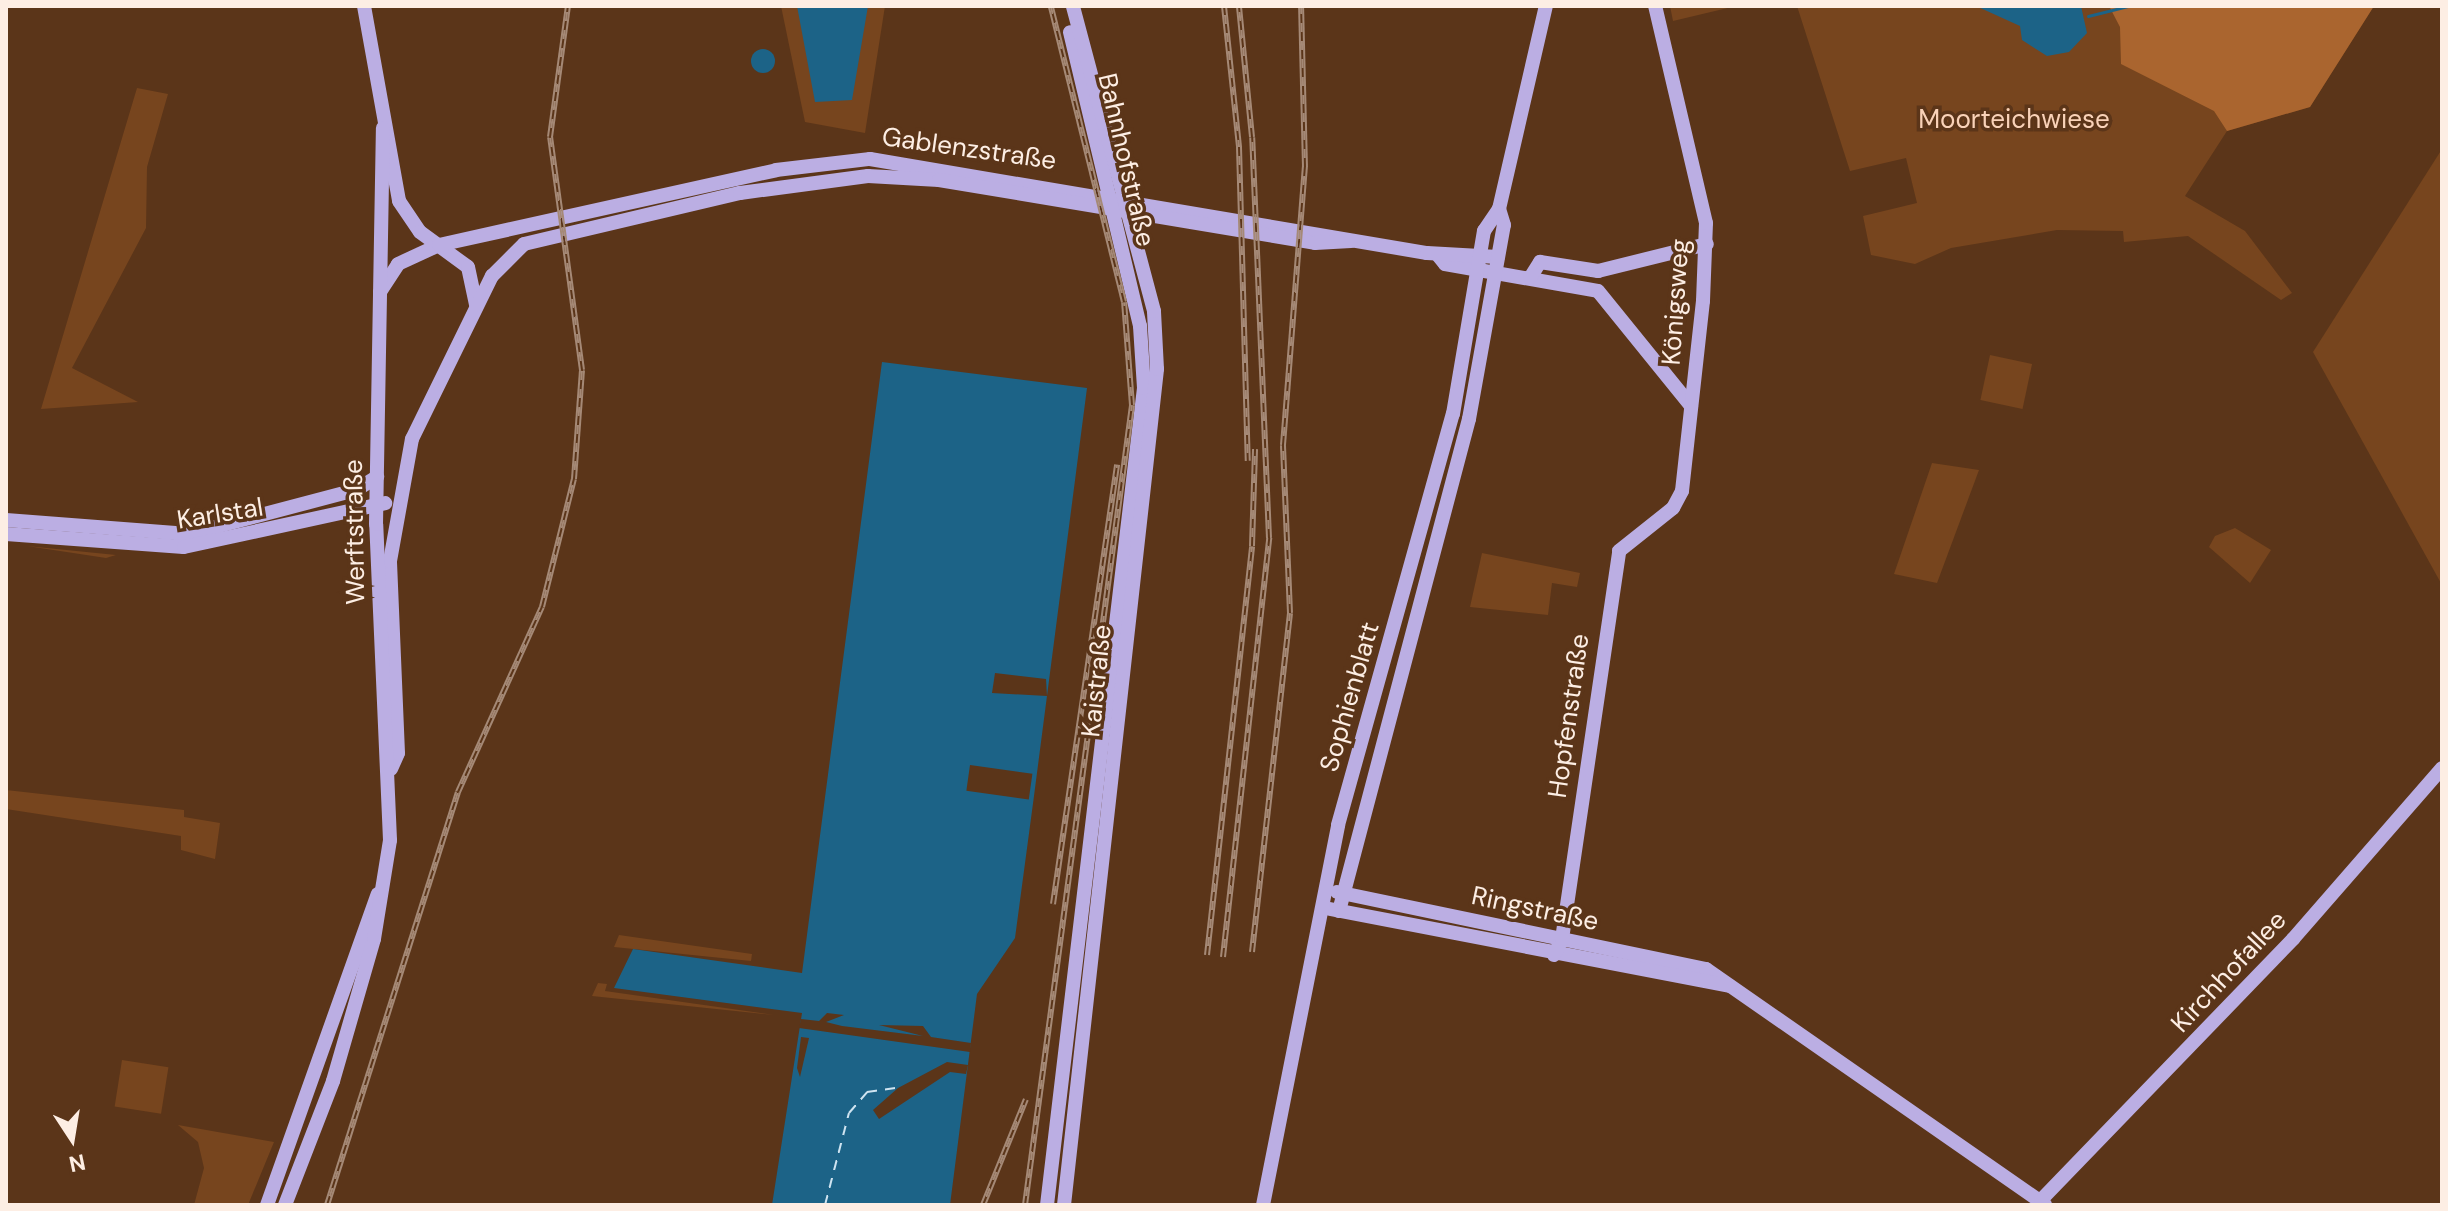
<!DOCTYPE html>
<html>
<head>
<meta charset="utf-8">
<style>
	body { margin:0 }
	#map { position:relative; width:2448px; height:1211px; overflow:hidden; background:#5b3519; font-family:"DM Sans",sans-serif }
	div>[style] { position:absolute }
	.green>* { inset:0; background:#77451e; transform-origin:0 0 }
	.forest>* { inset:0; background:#aa652f }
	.water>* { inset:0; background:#1c6387 }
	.round { border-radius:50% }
	.pier>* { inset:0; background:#5b3519; transform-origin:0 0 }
	.stream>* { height:3px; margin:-1.5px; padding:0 1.5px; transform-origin:1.5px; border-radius:1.5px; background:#1c6387 }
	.ferry>* { height:2px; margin-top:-1px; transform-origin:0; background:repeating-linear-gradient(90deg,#cfe4f1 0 10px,transparent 0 18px) }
	.secondary>* { height:14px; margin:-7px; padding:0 7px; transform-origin:7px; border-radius:7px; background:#bbaee3 }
	.rail>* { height:6px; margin-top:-3px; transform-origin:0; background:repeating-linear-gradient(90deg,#5b3519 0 9px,#a58976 0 18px); box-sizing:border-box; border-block:2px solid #a58976 }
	span { translate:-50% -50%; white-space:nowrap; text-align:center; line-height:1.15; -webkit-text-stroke:7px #5b3519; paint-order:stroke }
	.park-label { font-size:26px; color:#f9d2b8 }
	.street-label { font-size:26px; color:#fdeee4 }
	.frame { position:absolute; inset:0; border:8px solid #fdeee4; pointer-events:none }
	.north { position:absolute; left:32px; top:1099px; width:80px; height:80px; -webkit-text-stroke:6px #5b3519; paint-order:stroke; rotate:168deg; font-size:22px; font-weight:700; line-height:32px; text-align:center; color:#fdeee4 }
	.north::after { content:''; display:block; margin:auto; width:28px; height:36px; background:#fdeee4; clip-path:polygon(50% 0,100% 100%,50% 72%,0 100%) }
</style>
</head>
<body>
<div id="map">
	<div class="green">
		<i style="clip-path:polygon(781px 6px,885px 6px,865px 133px,805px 122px)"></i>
		<i style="clip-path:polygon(1670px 6px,1736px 6px,1673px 21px)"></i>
		<i style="clip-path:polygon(1797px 6px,2374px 6px,2310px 107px,2227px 131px,2185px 196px,2245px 231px,2292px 293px,2281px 300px,2188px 236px,2124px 242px,2123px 231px,2057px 230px,1951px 248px,1915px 264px,1871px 255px,1863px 216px,1917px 203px,1906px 158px,1850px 171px)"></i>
		<i style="clip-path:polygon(137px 88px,168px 94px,147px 167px,146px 228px,72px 368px,138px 402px,41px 409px)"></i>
		<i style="clip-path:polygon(2442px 149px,2442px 585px,2313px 352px)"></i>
		<i style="left:1990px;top:355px;width:43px;height:46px;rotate:12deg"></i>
		<i style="clip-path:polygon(1932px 463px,1979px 470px,1937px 583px,1894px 574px)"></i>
		<i style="clip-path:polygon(2235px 528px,2271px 550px,2250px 583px,2209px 547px,2215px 536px)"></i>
		<i style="clip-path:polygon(27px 546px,116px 555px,106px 558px)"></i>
		<i style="clip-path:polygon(1482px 553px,1580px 573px,1577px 587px,1552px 583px,1548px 615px,1470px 607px)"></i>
		<i style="clip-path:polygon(6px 790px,184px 810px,184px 817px,220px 823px,215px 859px,181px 850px,181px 836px,6px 809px)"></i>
		<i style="clip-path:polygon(619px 935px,752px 954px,751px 961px,614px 947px)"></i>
		<i style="clip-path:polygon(598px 983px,607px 984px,605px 991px,774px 1015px,592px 996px)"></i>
		<i style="left:122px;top:1060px;width:47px;height:47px;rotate:9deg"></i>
		<i style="clip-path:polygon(178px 1125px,274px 1142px,248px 1205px,194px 1205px,204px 1168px,198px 1142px)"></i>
	</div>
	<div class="forest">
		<i style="clip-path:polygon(2109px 6px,2374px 6px,2310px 107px,2227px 131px,2214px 111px,2121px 64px,2120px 27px)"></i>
	</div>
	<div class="water">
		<i style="clip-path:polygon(797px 6px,868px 6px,852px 100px,815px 102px)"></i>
		<i style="clip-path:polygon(1976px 6px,2081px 6px,2087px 33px,2069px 52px,2047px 56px,2022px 40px,2020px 26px)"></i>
		<i class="round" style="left:751px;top:49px;width:24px;height:24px"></i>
		<i style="clip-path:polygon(882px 362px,1087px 388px,1034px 796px,1015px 938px,977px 994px,950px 1205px,772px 1205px,802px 1013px,614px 988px,633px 949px,802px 973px)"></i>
	</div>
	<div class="pier">
		<i style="clip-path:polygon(995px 673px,1046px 679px,1047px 696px,992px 693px)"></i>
		<i style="left:970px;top:765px;width:63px;height:26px;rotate:8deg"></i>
		<i style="clip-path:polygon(827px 1013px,844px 1015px,826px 1022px,842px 1026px,923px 1036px,879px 1025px,923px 1026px,931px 1037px,971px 1043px,970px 1052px,799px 1028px,801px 1019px,819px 1021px)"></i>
		<i style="clip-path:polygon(801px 1037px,809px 1038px,800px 1077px,797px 1068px)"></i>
		<i style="clip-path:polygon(947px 1062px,968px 1065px,966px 1074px,950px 1072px,879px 1119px,873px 1110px,898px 1088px)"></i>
	</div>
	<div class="stream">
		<i style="left:2088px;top:16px;width:41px;rotate:-14deg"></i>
	</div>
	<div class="ferry">
		<i style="left:825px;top:1205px;width:95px;rotate:-75.4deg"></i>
		<i style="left:849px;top:1113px;width:28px;rotate:-49deg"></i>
		<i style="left:867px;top:1092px;width:34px;rotate:-8deg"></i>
	</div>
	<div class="secondary">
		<i style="left:364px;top:6px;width:198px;rotate:79.8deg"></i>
		<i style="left:399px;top:201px;width:37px;rotate:56deg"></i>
		<i style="left:420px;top:232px;width:59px;rotate:36.1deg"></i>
		<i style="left:468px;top:267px;width:39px;rotate:78deg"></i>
		<i style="left:1437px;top:254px;width:13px;rotate:51deg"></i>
		<i style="left:1445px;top:264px;width:155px;rotate:10deg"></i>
		<i style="left:1598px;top:291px;width:148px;rotate:51deg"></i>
		<i style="left:1530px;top:278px;width:19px;rotate:-58deg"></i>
		<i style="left:1540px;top:262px;width:59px;rotate:8.8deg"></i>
		<i style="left:1598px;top:271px;width:112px;rotate:-13.9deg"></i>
		<i style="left:380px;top:292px;width:33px;rotate:-57deg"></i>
		<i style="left:398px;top:264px;width:45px;rotate:-24.9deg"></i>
		<i style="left:439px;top:245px;width:345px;rotate:-12.5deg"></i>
		<i style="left:776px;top:170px;width:95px;rotate:-6.7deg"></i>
		<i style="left:870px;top:159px;width:565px;rotate:9.58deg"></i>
		<i style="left:1427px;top:253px;width:71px;rotate:3.2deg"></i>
		<i style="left:6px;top:520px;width:183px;rotate:4.4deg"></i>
		<i style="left:188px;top:534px;width:174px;rotate:-14.7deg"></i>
		<i style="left:356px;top:490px;width:25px;rotate:-32deg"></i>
		<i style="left:6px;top:534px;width:178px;rotate:4.2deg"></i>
		<i style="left:184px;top:547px;width:206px;rotate:-12.3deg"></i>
		<i style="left:391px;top:769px;width:17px;rotate:-66deg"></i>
		<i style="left:398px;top:753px;width:192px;rotate:-92.4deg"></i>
		<i style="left:390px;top:561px;width:124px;rotate:-79.8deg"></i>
		<i style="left:412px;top:439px;width:182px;rotate:-63.9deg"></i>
		<i style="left:492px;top:276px;width:45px;rotate:-45deg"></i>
		<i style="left:524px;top:244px;width:222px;rotate:-13.3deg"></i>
		<i style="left:740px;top:193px;width:129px;rotate:-7.6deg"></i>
		<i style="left:868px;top:176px;width:71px;rotate:3.2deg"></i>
		<i style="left:939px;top:180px;width:381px;rotate:9.5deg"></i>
		<i style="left:1315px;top:243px;width:36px;rotate:-3deg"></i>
		<i style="left:1337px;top:892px;width:377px;rotate:11.8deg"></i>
		<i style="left:1706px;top:969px;width:413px;rotate:34.8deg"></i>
		<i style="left:1330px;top:909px;width:407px;rotate:10.9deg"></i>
		<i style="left:1339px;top:911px;width:509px;rotate:-75.2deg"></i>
		<i style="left:1469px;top:419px;width:197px;rotate:-79.8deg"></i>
		<i style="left:1504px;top:225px;width:17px;rotate:-107deg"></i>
		<i style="left:1499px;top:209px;width:208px;rotate:-77deg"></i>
		<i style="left:1554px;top:955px;width:18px;rotate:-63deg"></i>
		<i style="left:1562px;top:939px;width:392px;rotate:-81.6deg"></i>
		<i style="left:1619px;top:551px;width:69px;rotate:-38.5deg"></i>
		<i style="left:1673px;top:508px;width:19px;rotate:-62deg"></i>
		<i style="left:1682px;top:491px;width:191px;rotate:-83.7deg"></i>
		<i style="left:1703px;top:301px;width:78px;rotate:-87.8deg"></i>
		<i style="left:1706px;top:223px;width:223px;rotate:-103.2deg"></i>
		<i style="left:2041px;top:1200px;width:363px;rotate:-46deg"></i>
		<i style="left:2293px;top:939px;width:227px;rotate:-48.9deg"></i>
		<i style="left:267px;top:1205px;width:330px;rotate:-70.4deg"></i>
		<i style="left:285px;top:1205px;width:133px;rotate:-68.8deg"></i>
		<i style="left:333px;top:1081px;width:148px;rotate:-73.9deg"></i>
		<i style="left:374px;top:939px;width:100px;rotate:-80.8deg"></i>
		<i style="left:390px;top:840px;width:316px;rotate:-92.5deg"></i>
		<i style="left:376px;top:524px;width:396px;rotate:-89deg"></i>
		<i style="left:1047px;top:1205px;width:823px;rotate:-83.23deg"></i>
		<i style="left:1144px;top:388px;width:62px;rotate:-93.7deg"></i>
		<i style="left:1140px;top:326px;width:302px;rotate:-103.4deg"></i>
		<i style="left:1064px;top:1205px;width:841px;rotate:-83.65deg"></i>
		<i style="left:1157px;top:369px;width:58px;rotate:-93deg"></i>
		<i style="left:1154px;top:311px;width:316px;rotate:-104.9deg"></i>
		<i style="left:1263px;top:1205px;width:387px;rotate:-78.8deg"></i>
		<i style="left:1338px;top:825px;width:427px;rotate:-74.4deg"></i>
		<i style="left:1453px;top:414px;width:186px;rotate:-80.4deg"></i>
		<i style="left:1484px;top:231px;width:27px;rotate:-56deg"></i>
	</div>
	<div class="rail">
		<i style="left:1224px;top:6px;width:142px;rotate:83.9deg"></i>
		<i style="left:1239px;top:147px;width:314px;rotate:88.4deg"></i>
		<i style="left:1053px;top:904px;width:444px;rotate:-81.7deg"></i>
		<i style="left:1252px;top:952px;width:341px;rotate:-83.6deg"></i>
		<i style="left:1290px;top:613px;width:168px;rotate:-92.4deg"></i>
		<i style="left:1283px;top:445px;width:279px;rotate:-85.5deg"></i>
		<i style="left:1305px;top:167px;width:161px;rotate:-91.4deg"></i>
		<i style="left:1207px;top:955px;width:411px;rotate:-83.7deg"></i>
		<i style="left:1252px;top:546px;width:97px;rotate:-88.2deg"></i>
		<i style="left:1223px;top:957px;width:422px;rotate:-83.7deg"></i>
		<i style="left:1269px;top:538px;width:401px;rotate:-92.4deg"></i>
		<i style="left:1252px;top:137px;width:132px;rotate:-95.7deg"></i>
		<i style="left:327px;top:1205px;width:433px;rotate:-72.4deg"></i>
		<i style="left:458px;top:792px;width:203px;rotate:-65.6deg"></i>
		<i style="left:542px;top:607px;width:132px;rotate:-76deg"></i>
		<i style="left:574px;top:479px;width:109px;rotate:-85.8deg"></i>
		<i style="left:582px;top:370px;width:235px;rotate:-97.8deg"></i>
		<i style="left:550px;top:137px;width:132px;rotate:-82.2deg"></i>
		<i style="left:983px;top:1205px;width:114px;rotate:-67.9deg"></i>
		<i style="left:1025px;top:1205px;width:807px;rotate:-82.38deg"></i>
		<i style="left:1132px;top:405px;width:103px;rotate:-94.4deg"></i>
		<i style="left:1124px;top:302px;width:305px;rotate:-103.9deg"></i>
	</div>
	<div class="park-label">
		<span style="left:2014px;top:120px">Moorteichwiese</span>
	</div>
	<div class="street-label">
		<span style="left:969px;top:149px;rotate:8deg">Gablenzstraße</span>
		<span style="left:1126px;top:160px;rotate:77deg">Bahnhofstraße</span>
		<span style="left:1676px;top:302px;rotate:-86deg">Königsweg</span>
		<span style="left:220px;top:514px;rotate:-9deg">Karlstal</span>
		<span style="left:355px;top:532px;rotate:-91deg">Werftstraße</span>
		<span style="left:1097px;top:681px;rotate:-84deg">Kaistraße</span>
		<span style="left:1350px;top:697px;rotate:-74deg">Sophienblatt</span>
		<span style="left:1569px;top:716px;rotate:-82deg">Hopfenstraße</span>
		<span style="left:1535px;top:909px;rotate:12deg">Ringstraße</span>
		<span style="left:2229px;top:972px;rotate:-47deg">Kirchhofallee</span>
	</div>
	<div class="frame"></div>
	<div class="north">N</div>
</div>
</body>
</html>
